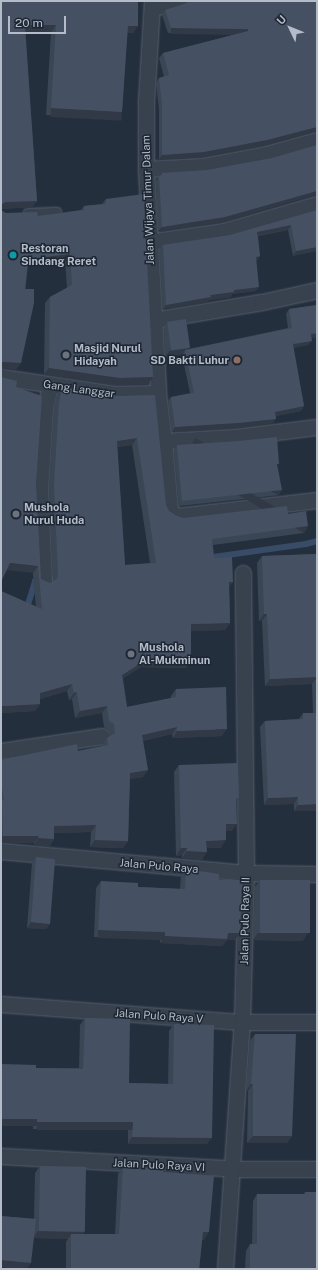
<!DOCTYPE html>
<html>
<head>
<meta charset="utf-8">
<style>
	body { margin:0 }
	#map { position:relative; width:318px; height:1270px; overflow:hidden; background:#242f3e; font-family:"Public Sans",sans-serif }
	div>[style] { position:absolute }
	.stream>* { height:6px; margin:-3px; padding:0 3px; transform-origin:3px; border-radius:3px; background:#394c67 }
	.roads { filter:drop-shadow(0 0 1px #565f6c) drop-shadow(0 0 1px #565f6c) }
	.lane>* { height:8px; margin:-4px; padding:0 4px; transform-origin:4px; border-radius:4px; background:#38414e }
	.street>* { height:15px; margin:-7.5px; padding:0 7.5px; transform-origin:7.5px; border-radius:7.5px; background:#38414e }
	.wall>* { inset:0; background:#3b4654 }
	.shaded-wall>* { inset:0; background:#303945; transform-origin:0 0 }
	.building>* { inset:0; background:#455162; transform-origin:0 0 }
	.dots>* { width:11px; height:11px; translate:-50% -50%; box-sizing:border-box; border:2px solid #1d2633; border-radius:50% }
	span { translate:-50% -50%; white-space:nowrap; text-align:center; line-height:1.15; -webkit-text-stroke:3px #1d2633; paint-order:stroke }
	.street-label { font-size:11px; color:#b4bcc9 }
	.poi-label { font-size:11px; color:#b4bcc9; font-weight:700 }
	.left { translate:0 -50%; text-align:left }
	.right { translate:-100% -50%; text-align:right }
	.frame { position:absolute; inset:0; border:2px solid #b4bcc9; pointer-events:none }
	.north { position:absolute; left:270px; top:8px; width:40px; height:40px; -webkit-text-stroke:3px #1d2633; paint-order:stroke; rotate:313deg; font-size:11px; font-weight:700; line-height:16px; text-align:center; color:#b4bcc9 }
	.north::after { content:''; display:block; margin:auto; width:14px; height:18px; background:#b4bcc9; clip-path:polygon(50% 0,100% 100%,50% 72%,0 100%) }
	.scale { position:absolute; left:8px; top:16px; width:58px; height:18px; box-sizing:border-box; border:2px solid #b4bcc9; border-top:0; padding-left:5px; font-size:12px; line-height:14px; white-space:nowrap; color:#b4bcc9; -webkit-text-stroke:3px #1d2633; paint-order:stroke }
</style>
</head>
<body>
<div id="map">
	<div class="stream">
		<i style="left:206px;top:558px;width:101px;rotate:-8deg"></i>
		<i style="left:306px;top:544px;width:11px;rotate:-15deg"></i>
		<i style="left:26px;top:611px;width:31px;rotate:-73deg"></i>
		<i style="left:35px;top:581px;width:25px;rotate:-5deg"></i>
	</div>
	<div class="roads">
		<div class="lane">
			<i style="left:28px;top:213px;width:29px;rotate:-2deg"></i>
		</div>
		<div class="street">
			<i style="left:152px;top:1px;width:100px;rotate:93.4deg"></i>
			<i style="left:146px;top:101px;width:68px;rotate:90deg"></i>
			<i style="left:146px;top:169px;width:224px;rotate:86.9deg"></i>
			<i style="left:158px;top:393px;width:48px;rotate:82.9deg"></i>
			<i style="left:164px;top:441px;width:71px;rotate:-3.2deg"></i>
			<i style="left:235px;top:437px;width:83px;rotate:-7deg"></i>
			<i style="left:153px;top:8px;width:26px;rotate:-16deg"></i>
			<i style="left:146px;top:169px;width:56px;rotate:-3.1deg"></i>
			<i style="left:202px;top:166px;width:65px;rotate:-10.6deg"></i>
			<i style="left:266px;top:154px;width:53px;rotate:-15.4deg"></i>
			<i style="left:148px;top:242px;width:77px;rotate:-8.2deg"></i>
			<i style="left:224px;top:231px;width:97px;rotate:-16.2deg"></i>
			<i style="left:154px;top:320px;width:109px;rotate:-9.5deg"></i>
			<i style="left:262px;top:302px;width:56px;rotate:-12.3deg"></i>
			<i style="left:1px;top:377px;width:115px;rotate:8.5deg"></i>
			<i style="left:115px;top:394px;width:43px;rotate:-1.3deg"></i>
			<i style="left:164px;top:441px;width:70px;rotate:85.1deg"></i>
			<i style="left:170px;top:511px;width:9px;rotate:36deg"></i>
			<i style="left:177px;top:516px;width:141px;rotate:-6.5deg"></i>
			<i style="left:44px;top:581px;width:90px;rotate:-92.5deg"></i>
			<i style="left:40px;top:491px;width:82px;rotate:-86.5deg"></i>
			<i style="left:45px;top:409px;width:25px;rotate:-78deg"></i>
			<i style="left:1px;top:751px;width:102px;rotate:-8.4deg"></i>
			<i style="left:1px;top:851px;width:246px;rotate:5.1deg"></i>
			<i style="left:246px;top:873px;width:71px;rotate:0.8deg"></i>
			<i style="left:1px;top:1004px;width:242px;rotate:4.3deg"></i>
			<i style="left:242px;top:1022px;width:75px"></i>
			<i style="left:1px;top:1156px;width:237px;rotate:3.1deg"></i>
			<i style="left:238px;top:1169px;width:79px"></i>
			<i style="left:225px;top:1269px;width:248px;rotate:-86.1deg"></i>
			<i style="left:242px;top:1022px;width:149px;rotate:-88.5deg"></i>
			<i style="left:246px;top:873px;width:300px;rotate:-90.6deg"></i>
		</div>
	</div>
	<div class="wall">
		<i style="clip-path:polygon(1px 1px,138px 26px,133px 33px,127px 33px,122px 112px,117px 119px,46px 115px,51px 32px,25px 32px,37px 201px,32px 207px,1px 209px)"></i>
		<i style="clip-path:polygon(186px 1px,317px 1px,317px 132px,315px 131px,264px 145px,201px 157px,159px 159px,159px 109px,156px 83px,159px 78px,164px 77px,159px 58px,163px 53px,237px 34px,168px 33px,162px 15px,165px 10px,185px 4px)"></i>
		<i style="clip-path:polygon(272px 158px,314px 195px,222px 222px,158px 231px,156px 181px,159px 176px,160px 176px,162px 173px,207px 170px)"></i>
		<i style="clip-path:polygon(106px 199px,144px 236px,148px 384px,116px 385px,44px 374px,45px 303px,50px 297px,67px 288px,65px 260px,28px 266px,16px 370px,6px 213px,38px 216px,81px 210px,84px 206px,102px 204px)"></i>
		<i style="clip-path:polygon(317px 210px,317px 254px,316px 251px,293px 256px,288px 230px,258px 236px,260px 256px,256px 261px,256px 291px,232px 294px,231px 297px,209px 300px,207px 302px,163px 309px,159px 249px,163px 245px,230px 235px)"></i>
		<i style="clip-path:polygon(317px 305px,317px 337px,311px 338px,308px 345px,293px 348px,304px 406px,301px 411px,276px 416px,273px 423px,234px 428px,172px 432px,168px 401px,171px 397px,190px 393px,182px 355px,183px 354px,165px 357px,164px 328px,167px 322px,189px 349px,288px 328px,286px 314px,289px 309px)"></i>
		<i style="clip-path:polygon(evenodd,16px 387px,36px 484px,41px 579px,50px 583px,53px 581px,49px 491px,54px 410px,57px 394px,62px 388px,119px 396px,166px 505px,169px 511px,177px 516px,183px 518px,288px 514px,308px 526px,304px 533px,213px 545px,214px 558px,233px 582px,229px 587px,230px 623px,225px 630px,191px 631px,191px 661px,186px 668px,141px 667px,123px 678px,127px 707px,171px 698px,171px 696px,176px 689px,222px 736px,173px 738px,172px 734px,143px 741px,148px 770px,143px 777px,130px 779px,128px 841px,123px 848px,90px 847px,91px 832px,54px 833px,54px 839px,50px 846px,34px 845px,34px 843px,1px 843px,1px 760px,78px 751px,102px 746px,102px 745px,107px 738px,110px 736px,109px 731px,104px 727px,102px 713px,75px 718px,72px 699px,69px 700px,67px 691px,40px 699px,40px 704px,35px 711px,1px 713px,1px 591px,36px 607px,16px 387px,132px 445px,150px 563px,125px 565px,117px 447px,132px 445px)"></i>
		<i style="clip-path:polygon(177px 445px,279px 495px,179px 506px,174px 449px)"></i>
		<i style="clip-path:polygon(317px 554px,317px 811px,294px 811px,294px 804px,264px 805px,260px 727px,265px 721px,299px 719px,303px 713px,313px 713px,312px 684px,265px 686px,262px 621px,259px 621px,257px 563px,262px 556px)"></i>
		<i style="clip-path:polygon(179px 765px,239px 798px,236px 802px,232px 831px,226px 831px,221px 848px,207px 848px,202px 860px,182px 858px,182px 855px,176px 856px,174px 772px)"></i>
		<i style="clip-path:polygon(36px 857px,50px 924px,46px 929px,27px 928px,32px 863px)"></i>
		<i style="clip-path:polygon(186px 869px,219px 880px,240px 933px,235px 940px,227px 940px,222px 946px,160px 943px,160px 939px,94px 937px,96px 888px,101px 881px,138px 887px,180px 889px,181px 876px)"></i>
		<i style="clip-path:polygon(260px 880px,303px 941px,253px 940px,255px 887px)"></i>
		<i style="clip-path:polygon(85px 1018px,129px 1083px,168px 1084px,169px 1031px,174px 1024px,207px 1144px,128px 1144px,128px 1129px,33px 1129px,36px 1068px,79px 1068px,80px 1025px)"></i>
		<i style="clip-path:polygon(255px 1034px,292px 1136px,287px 1143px,247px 1143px,248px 1091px,246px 1091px,250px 1041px)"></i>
		<i style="clip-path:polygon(40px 1166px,84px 1232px,83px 1234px,115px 1234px,118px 1174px,123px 1167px,163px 1172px,204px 1240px,202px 1240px,199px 1269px,66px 1269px,66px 1242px,68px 1239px,34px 1238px,23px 1269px,1px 1267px,1px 1216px,34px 1219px,35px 1173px)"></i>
		<i style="clip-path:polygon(305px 1192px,317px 1269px,245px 1269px,246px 1251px,250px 1244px,252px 1244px,253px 1201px,257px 1194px,304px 1194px)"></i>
	</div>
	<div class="shaded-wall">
		<i style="clip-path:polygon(25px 25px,56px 25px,51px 32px,20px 32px)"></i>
		<i style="clip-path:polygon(128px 26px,138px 26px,133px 33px,123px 33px)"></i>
		<i style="left:171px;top:28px;width:77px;height:6px;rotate:1deg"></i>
		<i style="left:51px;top:108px;width:71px;height:9px;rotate:3deg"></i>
		<i style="clip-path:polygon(317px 127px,317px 132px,315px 131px,264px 145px,201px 157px,159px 159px,162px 155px)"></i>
		<i style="clip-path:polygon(317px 191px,317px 195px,314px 195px,222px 222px,158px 231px,162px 227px)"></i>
		<i style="clip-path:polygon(37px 201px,32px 207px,1px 209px,1px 205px,5px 202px)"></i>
		<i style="clip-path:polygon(291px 225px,288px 230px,254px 236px,257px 232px)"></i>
		<i style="clip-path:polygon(317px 247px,317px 250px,316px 251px,293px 256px,296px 251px)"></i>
		<i style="clip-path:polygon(70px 254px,65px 260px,24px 266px,28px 259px)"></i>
		<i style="clip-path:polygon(260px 256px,257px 261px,253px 261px,256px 257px)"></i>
		<i style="clip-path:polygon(259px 287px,256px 291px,232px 294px,231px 297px,209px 300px,207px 302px,163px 309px,166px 305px,234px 290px)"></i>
		<i style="clip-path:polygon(317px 333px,317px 337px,307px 338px,311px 334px)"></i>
		<i style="clip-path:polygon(312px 341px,308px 345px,289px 349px,293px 344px)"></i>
		<i style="clip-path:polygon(190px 348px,187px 353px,185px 350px,183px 354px,165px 357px,169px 351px)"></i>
		<i style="clip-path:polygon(3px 362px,21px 363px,16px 370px,1px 369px,1px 364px)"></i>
		<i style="clip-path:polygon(49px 368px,153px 377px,148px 384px,116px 385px,44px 374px)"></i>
		<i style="clip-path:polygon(304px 406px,301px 411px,272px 417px,275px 412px)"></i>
		<i style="clip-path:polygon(276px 419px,273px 423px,234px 428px,172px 432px,175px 427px)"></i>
		<i style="clip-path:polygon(137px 438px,132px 445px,112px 447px,117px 441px)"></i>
		<i style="left:282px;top:490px;width:6px;height:101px;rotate:121deg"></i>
		<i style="left:308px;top:526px;width:8px;height:97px;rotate:120deg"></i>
		<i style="clip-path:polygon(10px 563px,38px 566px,33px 573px,5px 570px)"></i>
		<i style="clip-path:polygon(229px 582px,233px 582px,228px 589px)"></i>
		<i style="clip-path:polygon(264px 614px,267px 614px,262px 621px,259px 621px)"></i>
		<i style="clip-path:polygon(230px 623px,225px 630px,187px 631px,191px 624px)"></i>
		<i style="clip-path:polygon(146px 660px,191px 661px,186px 668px,141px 667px,117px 681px,122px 675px)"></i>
		<i style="clip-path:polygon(317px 677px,312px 684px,265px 686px,270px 679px)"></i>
		<i style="clip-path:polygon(72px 684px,67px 691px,35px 700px,40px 693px)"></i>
		<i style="clip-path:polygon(77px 692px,72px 699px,69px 700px,74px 693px)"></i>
		<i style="clip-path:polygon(40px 704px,35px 711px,1px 713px,1px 706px)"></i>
		<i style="clip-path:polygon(107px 706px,102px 713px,75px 718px,80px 711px)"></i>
		<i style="clip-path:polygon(177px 727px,172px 734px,137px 742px,142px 735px)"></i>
		<i style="clip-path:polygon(227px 729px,222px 736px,173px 738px,177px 731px)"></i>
		<i style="clip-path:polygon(148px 770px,143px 777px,125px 780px,130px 773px)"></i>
		<i style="clip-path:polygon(298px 797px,294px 804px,264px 805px,268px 798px)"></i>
		<i style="clip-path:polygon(317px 804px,317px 811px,294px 811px,298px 805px)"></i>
		<i style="clip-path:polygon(226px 824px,237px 824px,232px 831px,221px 831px)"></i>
		<i style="clip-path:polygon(96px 825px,91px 832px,49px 833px,54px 826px)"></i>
		<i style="clip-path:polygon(3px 836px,39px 836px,34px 843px,1px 843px,1px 838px)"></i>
		<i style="clip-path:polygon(38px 838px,54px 839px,50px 846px,34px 845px)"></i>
		<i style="clip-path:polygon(95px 840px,128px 841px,123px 848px,90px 847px)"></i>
		<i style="clip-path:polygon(226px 840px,221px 848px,201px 848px,206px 841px)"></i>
		<i style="clip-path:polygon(181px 848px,187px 848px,182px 855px,176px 856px)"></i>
		<i style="clip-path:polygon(187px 851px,207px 852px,202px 860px,182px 858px)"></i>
		<i style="clip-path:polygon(31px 922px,50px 924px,46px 929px,27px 928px)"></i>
		<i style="left:98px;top:930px;width:67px;height:8px;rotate:2deg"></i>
		<i style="clip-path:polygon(228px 933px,240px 933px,235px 940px,227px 940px,222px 946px,160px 943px,165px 936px)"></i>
		<i style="clip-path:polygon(258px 933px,308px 933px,303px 941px,253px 940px)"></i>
		<i style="clip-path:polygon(251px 1084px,253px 1084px,248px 1091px,246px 1091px)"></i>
		<i style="left:1px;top:1119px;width:36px;height:7px"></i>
		<i style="left:37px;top:1122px;width:96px;height:8px"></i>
		<i style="clip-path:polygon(253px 1136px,292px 1136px,287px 1143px,247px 1143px)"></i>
		<i style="clip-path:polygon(132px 1137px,212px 1138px,207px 1144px,128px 1144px)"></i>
		<i style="clip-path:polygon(38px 1231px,84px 1232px,79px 1240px,71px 1234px,68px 1239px,33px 1238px)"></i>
		<i style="clip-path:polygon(203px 1232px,209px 1232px,204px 1240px,197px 1239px)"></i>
		<i style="clip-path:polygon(1px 1260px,31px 1263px,27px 1269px,1px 1267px)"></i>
	</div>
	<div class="building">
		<i style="clip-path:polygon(1px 1px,138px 1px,138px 26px,128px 26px,122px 112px,51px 108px,56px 25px,25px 25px,37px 201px,5px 202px,1px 205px)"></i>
		<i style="clip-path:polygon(188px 1px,317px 1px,317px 127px,267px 140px,204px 152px,162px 155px,162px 104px,159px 78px,169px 75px,163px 53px,248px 31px,248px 29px,171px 28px,165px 10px,187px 3px)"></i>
		<i style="clip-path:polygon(317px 145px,317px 191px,225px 217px,162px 227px,159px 176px,162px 175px,162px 173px,207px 170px,272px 158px)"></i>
		<i style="clip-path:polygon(144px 194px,145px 230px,144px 236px,146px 241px,153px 377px,120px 378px,49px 368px,50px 297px,72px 285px,70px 254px,28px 259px,25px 289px,34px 289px,34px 303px,21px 363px,3px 362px,1px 364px,1px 210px,6px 213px,37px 212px,38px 216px,84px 210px,84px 206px,106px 204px,106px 199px)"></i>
		<i style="clip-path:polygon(317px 210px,317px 247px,296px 251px,291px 225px,257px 232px,260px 256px,256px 257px,259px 287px,234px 290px,234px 292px,210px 295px,211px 297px,166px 305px,163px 245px,230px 235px)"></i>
		<i style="clip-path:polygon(317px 305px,317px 333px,311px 334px,312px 341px,293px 344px,304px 406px,275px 412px,276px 419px,238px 423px,175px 427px,171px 397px,194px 393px,185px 350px,292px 328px,289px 309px)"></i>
		<i style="left:186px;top:319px;width:29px;height:19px;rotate:82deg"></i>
		<i style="clip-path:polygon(evenodd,1px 377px,17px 381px,16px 387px,42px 396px,36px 484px,41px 579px,50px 583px,57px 579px,58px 574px,54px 484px,59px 403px,62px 388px,119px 396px,155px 395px,166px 505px,169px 511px,177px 516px,183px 518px,287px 506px,288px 514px,306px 511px,308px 526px,212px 539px,214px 558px,232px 557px,233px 582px,229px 582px,230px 623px,191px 624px,191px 661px,146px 660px,122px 675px,127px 707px,176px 697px,176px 689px,226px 687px,227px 729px,177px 731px,177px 727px,142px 735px,148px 770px,130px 773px,128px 841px,95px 840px,96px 825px,54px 826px,54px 839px,38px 838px,39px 836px,3px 836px,2px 799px,4px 800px,1px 782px,1px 760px,77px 744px,78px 751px,108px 745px,107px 738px,115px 733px,114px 724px,109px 721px,107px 706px,80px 711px,77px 692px,74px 693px,72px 684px,40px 693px,40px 704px,7px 706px,1px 706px,1px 591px,42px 609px,38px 566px,10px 563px,1px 582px,1px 377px,137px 438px,156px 563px,125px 565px,117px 441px,137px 438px)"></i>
		<i style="clip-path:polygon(277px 437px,279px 464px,277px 464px,282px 490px,182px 501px,177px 445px,239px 441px)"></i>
		<i style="clip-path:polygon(317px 554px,317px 685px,317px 677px,270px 679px,267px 614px,264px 614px,262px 556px)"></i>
		<i style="clip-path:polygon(303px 713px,317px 713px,317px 804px,298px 805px,298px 797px,268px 798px,265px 721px,303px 719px)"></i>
		<i style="clip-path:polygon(238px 763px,239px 798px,236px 798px,237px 824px,226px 824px,226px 840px,206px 841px,207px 852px,187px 851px,187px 848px,181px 848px,179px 765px)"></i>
		<i style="clip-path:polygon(36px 857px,53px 859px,55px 860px,50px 924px,31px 922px)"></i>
		<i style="clip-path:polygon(186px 869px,219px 874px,219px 880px,242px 880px,240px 933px,228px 933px,227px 939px,165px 936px,165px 932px,98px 930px,101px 881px,138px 883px,138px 887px,185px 889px)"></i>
		<i style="left:260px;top:880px;width:50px;height:53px"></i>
		<i style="clip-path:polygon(85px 1018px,130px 1019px,129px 1083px,173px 1084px,174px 1024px,214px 1025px,212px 1138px,132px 1137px,133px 1122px,37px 1122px,37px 1119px,1px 1119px,1px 1064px,36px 1065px,36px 1068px,83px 1069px)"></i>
		<i style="clip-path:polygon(255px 1034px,296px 1034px,292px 1136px,253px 1136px,253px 1084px,251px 1084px)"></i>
		<i style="left:40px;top:1166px;width:46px;height:65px;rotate:1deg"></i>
		<i style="clip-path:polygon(123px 1167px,163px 1169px,163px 1172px,214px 1176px,209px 1232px,203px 1232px,199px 1269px,71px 1269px,71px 1234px,119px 1234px)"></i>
		<i style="clip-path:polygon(305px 1192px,317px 1192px,317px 1269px,250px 1269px,250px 1244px,257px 1244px,257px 1194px,305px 1194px)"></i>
		<i style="clip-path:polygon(1px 1216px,36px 1219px,31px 1263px,1px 1260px)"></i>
	</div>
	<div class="dots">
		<i style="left:13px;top:255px;background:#0f9aa8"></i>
		<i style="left:66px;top:355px;background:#6b7280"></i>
		<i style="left:237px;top:360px;background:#8d6e63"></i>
		<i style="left:16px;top:514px;background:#6b7280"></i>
		<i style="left:131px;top:654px;background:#6b7280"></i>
	</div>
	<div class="street-label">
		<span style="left:148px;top:200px;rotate:-92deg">Jalan Wijaya Timur Dalam</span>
		<span style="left:79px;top:389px;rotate:8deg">Gang Langgar</span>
		<span style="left:159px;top:866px;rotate:5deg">Jalan Pulo Raya</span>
		<span style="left:245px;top:921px;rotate:-89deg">Jalan Pulo Raya II</span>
		<span style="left:159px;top:1016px;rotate:4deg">Jalan Pulo Raya V</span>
		<span style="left:159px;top:1165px;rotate:3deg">Jalan Pulo Raya VI</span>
	</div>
	<div class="poi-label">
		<span class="left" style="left:21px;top:255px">Restoran<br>Sindang Reret</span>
		<span class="left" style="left:74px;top:355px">Masjid Nurul<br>Hidayah</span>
		<span class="right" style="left:229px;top:360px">SD Bakti Luhur</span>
		<span class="left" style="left:24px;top:514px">Mushola<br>Nurul Huda</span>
		<span class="left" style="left:139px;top:654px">Mushola<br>Al-Mukminun</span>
	</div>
	<div class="frame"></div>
	<div class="north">U</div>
	<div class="scale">20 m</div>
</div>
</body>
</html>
